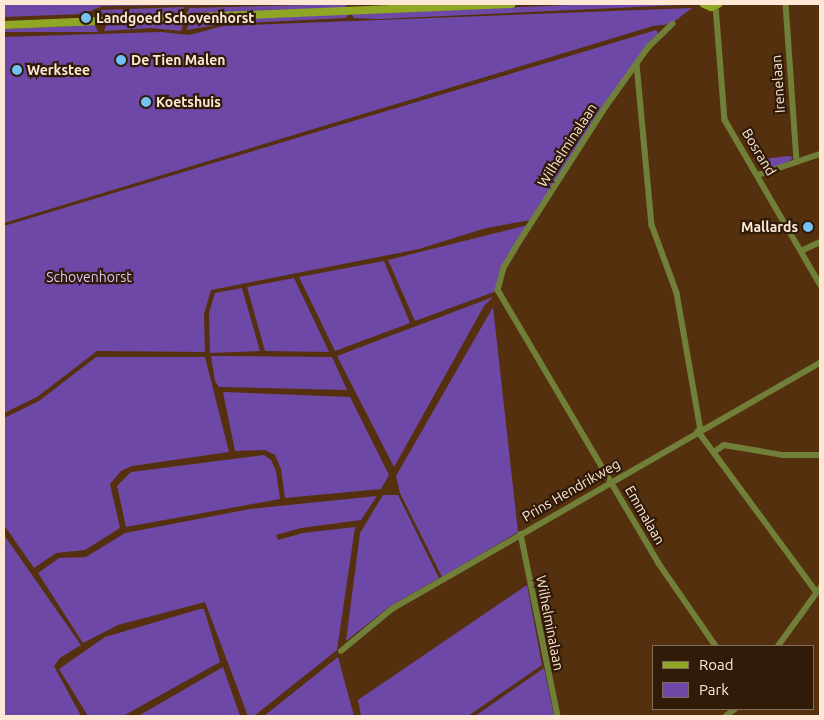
<!DOCTYPE html>
<html>
<head>
<meta charset="utf-8">
<style>
	body { margin:0 }
	#map { position:relative; width:824px; height:720px; overflow:hidden; background:#54300e; font-family:Ubuntu,sans-serif }
	div>[style] { position:absolute }
	.green>* { inset:0; background:#6e48a7 }
	.street>* { height:5.5px; margin:-2.75px; padding:0 2.75px; transform-origin:2.75px; border-radius:2.75px; background:#718038 }
	.secondary>* { height:8px; margin:-4px; padding:0 4px; transform-origin:4px; border-radius:4px; background:#90a725 }
	.dots>* { width:14px; height:14px; translate:-50% -50%; box-sizing:border-box; border:2px solid #301b09; border-radius:50% }
	span { translate:-50% -50%; white-space:nowrap; text-align:center; line-height:1.15; -webkit-text-stroke:4.5px #301b09; paint-order:stroke }
	.poi-label { font-size:14px; color:#fee7d5; font-weight:700 }
	.left { translate:0 -50%; text-align:left }
	.right { translate:-100% -50%; text-align:right }
	.street-label { font-size:14px; color:#fee7d5 }
	.park-label { font-size:14px; color:#d9c8fe }
	.frame { position:absolute; inset:0; border:5px solid #fee7d5; pointer-events:none }
	.legend { position:absolute; left:652px; top:645px; width:162px; height:65px; box-sizing:border-box; background:#301b09; border:1px solid #826d5b; margin:0; padding:6px 9px; list-style:none; font-size:15px; color:#fee7d5 }
	.legend li { display:flex; align-items:center; gap:10px; height:25px }
	.legend b { width:25px; border:1px solid #826d5b }
</style>
</head>
<body>
<div id="map">
	<div class="green">
		<i style="clip-path:polygon(4px 4px,256px 4px,102px 6px,83px 14px,4px 17px)"></i>
		<i style="clip-path:polygon(347px 4px,344px 8px,187px 14px,189px 8px)"></i>
		<i style="clip-path:polygon(596px 4px,701px 4px,380px 19px,354px 18px,351px 14px)"></i>
		<i style="clip-path:polygon(185px 7px,182px 14px,104px 18px,100px 10px)"></i>
		<i style="clip-path:polygon(692px 8px,671px 24px,653px 26px,4px 223px,4px 37px,161px 32px,189px 35px,223px 26px)"></i>
		<i style="clip-path:polygon(349px 13px,346px 18px,222px 24px,187px 30px,189px 21px)"></i>
		<i style="clip-path:polygon(180px 21px,183px 25px,181px 31px,152px 28px,104px 31px,107px 24px)"></i>
		<i style="clip-path:polygon(95px 25px,98px 32px,4px 32px,4px 29px)"></i>
		<i style="clip-path:polygon(656px 30px,659px 35px,599px 112px,531px 220px,486px 228px,419px 249px,211px 290px,204px 314px,205px 352px,97px 351px,37px 397px,4px 413px,4px 226px)"></i>
		<i style="clip-path:polygon(788px 156px,793px 157px,789px 162px,764px 171px,756px 160px)"></i>
		<i style="clip-path:polygon(528px 225px,502px 267px,494px 292px,415px 321px,388px 260px)"></i>
		<i style="clip-path:polygon(384px 261px,410px 323px,335px 351px,299px 277px)"></i>
		<i style="clip-path:polygon(294px 278px,329px 352px,265px 351px,247px 287px)"></i>
		<i style="clip-path:polygon(242px 288px,260px 351px,210px 353px,209px 313px,215px 293px)"></i>
		<i style="clip-path:polygon(493px 297px,484px 306px,394px 467px,337px 356px)"></i>
		<i style="clip-path:polygon(493px 307px,518px 532px,442px 577px,400px 493px,396px 476px)"></i>
		<i style="clip-path:polygon(211px 356px,332px 357px,347px 390px,219px 387px,215px 381px)"></i>
		<i style="clip-path:polygon(96px 357px,205px 357px,229px 452px,132px 466px,121px 471px,110px 484px,120px 528px,85px 550px,56px 553px,34px 568px,4px 525px,4px 418px,39px 401px)"></i>
		<i style="clip-path:polygon(223px 392px,350px 397px,389px 475px,381px 489px,285px 498px,281px 469px,275px 455px,265px 450px,235px 451px)"></i>
		<i style="clip-path:polygon(264px 455px,271px 460px,276px 471px,280px 499px,126px 527px,117px 486px,131px 472px)"></i>
		<i style="clip-path:polygon(383px 495px,398px 495px,439px 578px,389px 607px,346px 641px,360px 533px)"></i>
		<i style="clip-path:polygon(377px 496px,361px 520px,301px 528px,276px 535px,278px 540px,303px 533px,355px 527px,337px 650px,254px 716px,248px 716px,205px 602px,118px 625px,83px 643px,38px 573px,59px 558px,86px 557px,125px 533px,250px 509px)"></i>
		<i style="clip-path:polygon(4px 535px,81px 645px,60px 658px,54px 666px,81px 716px,4px 716px)"></i>
		<i style="clip-path:polygon(527px 585px,542px 665px,468px 716px,361px 716px,358px 700px)"></i>
		<i style="clip-path:polygon(200px 609px,204px 609px,220px 662px,123px 716px,88px 716px,59px 669px,105px 637px)"></i>
		<i style="clip-path:polygon(338px 657px,354px 716px,264px 716px)"></i>
		<i style="clip-path:polygon(223px 667px,240px 716px,137px 716px,140px 715px)"></i>
		<i style="clip-path:polygon(544px 668px,554px 716px,475px 716px)"></i>
	</div>
	<div class="street">
		<i style="left:786px;top:4px;width:158px;rotate:86deg"></i>
		<i style="left:716px;top:6px;width:114px;rotate:85.5deg"></i>
		<i style="left:725px;top:120px;width:190px;rotate:59.9deg"></i>
		<i style="left:673px;top:24px;width:33px;rotate:136deg"></i>
		<i style="left:649px;top:47px;width:74px;rotate:125.6deg"></i>
		<i style="left:606px;top:107px;width:167px;rotate:122.6deg"></i>
		<i style="left:516px;top:248px;width:23px;rotate:121deg"></i>
		<i style="left:504px;top:268px;width:23px;rotate:105deg"></i>
		<i style="left:498px;top:290px;width:316px;rotate:59.5deg"></i>
		<i style="left:658px;top:562px;width:102px;rotate:55.4deg"></i>
		<i style="left:637px;top:64px;width:162px;rotate:84.7deg"></i>
		<i style="left:652px;top:225px;width:72px;rotate:69.8deg"></i>
		<i style="left:677px;top:293px;width:139px;rotate:80.1deg"></i>
		<i style="left:758px;top:175px;width:65px;rotate:-18.7deg"></i>
		<i style="left:803px;top:250px;width:19px;rotate:-25deg"></i>
		<i style="left:698px;top:431px;width:199px;rotate:53.6deg"></i>
		<i style="left:714px;top:452px;width:12px;rotate:-35deg"></i>
		<i style="left:724px;top:445px;width:60px;rotate:9.6deg"></i>
		<i style="left:783px;top:455px;width:37px"></i>
		<i style="left:521px;top:534px;width:186px;rotate:78.5deg"></i>
		<i style="left:778px;top:646px;width:72px;rotate:-54.1deg"></i>
		<i style="left:341px;top:651px;width:66px;rotate:-39.5deg"></i>
		<i style="left:392px;top:609px;width:494px;rotate:-29.9deg"></i>
		<i style="left:726px;top:716px;width:11px;rotate:-38deg"></i>
	</div>
	<div class="secondary">
		<i style="left:704px;top:4px;width:8px;rotate:23deg"></i>
		<i style="left:711px;top:7px;width:8px;rotate:-23deg"></i>
		<i style="left:4px;top:25px;width:508px;rotate:-2.37deg"></i>
	</div>
	<div class="dots">
		<i style="left:86px;top:18px;background:#73c1f5"></i>
		<i style="left:121px;top:60px;background:#73c1f5"></i>
		<i style="left:17px;top:70px;background:#73c1f5"></i>
		<i style="left:146px;top:102px;background:#73c1f5"></i>
		<i style="left:808px;top:227px;background:#73c1f5"></i>
	</div>
	<div class="poi-label">
		<span class="left" style="left:96px;top:18px">Landgoed Schovenhorst</span>
		<span class="left" style="left:131px;top:60px">De Tien Malen</span>
		<span class="left" style="left:27px;top:70px">Werkstee</span>
		<span class="left" style="left:156px;top:102px">Koetshuis</span>
		<span class="right" style="left:798px;top:227px">Mallards</span>
	</div>
	<div class="street-label">
		<span style="left:778px;top:84px;rotate:-94deg">Irenelaan</span>
		<span style="left:567px;top:145px;rotate:-57deg">Wilhelminalaan</span>
		<span style="left:759px;top:152px;rotate:59deg">Bosrand</span>
		<span style="left:571px;top:490px;rotate:-30deg">Prins Hendrikweg</span>
		<span style="left:645px;top:515px;rotate:60deg">Emmalaan</span>
		<span style="left:550px;top:623px;rotate:79deg">Wilhelminalaan</span>
	</div>
	<div class="park-label">
		<span style="left:89px;top:277px">Schovenhorst</span>
	</div>
	<div class="frame"></div>
	<ul class="legend">
	<li><b style="height:6px;background:#90a725"></b>Road</li>
	<li><b style="height:14px;background:#6e48a7"></b>Park</li>
	</ul>
</div>
</body>
</html>
